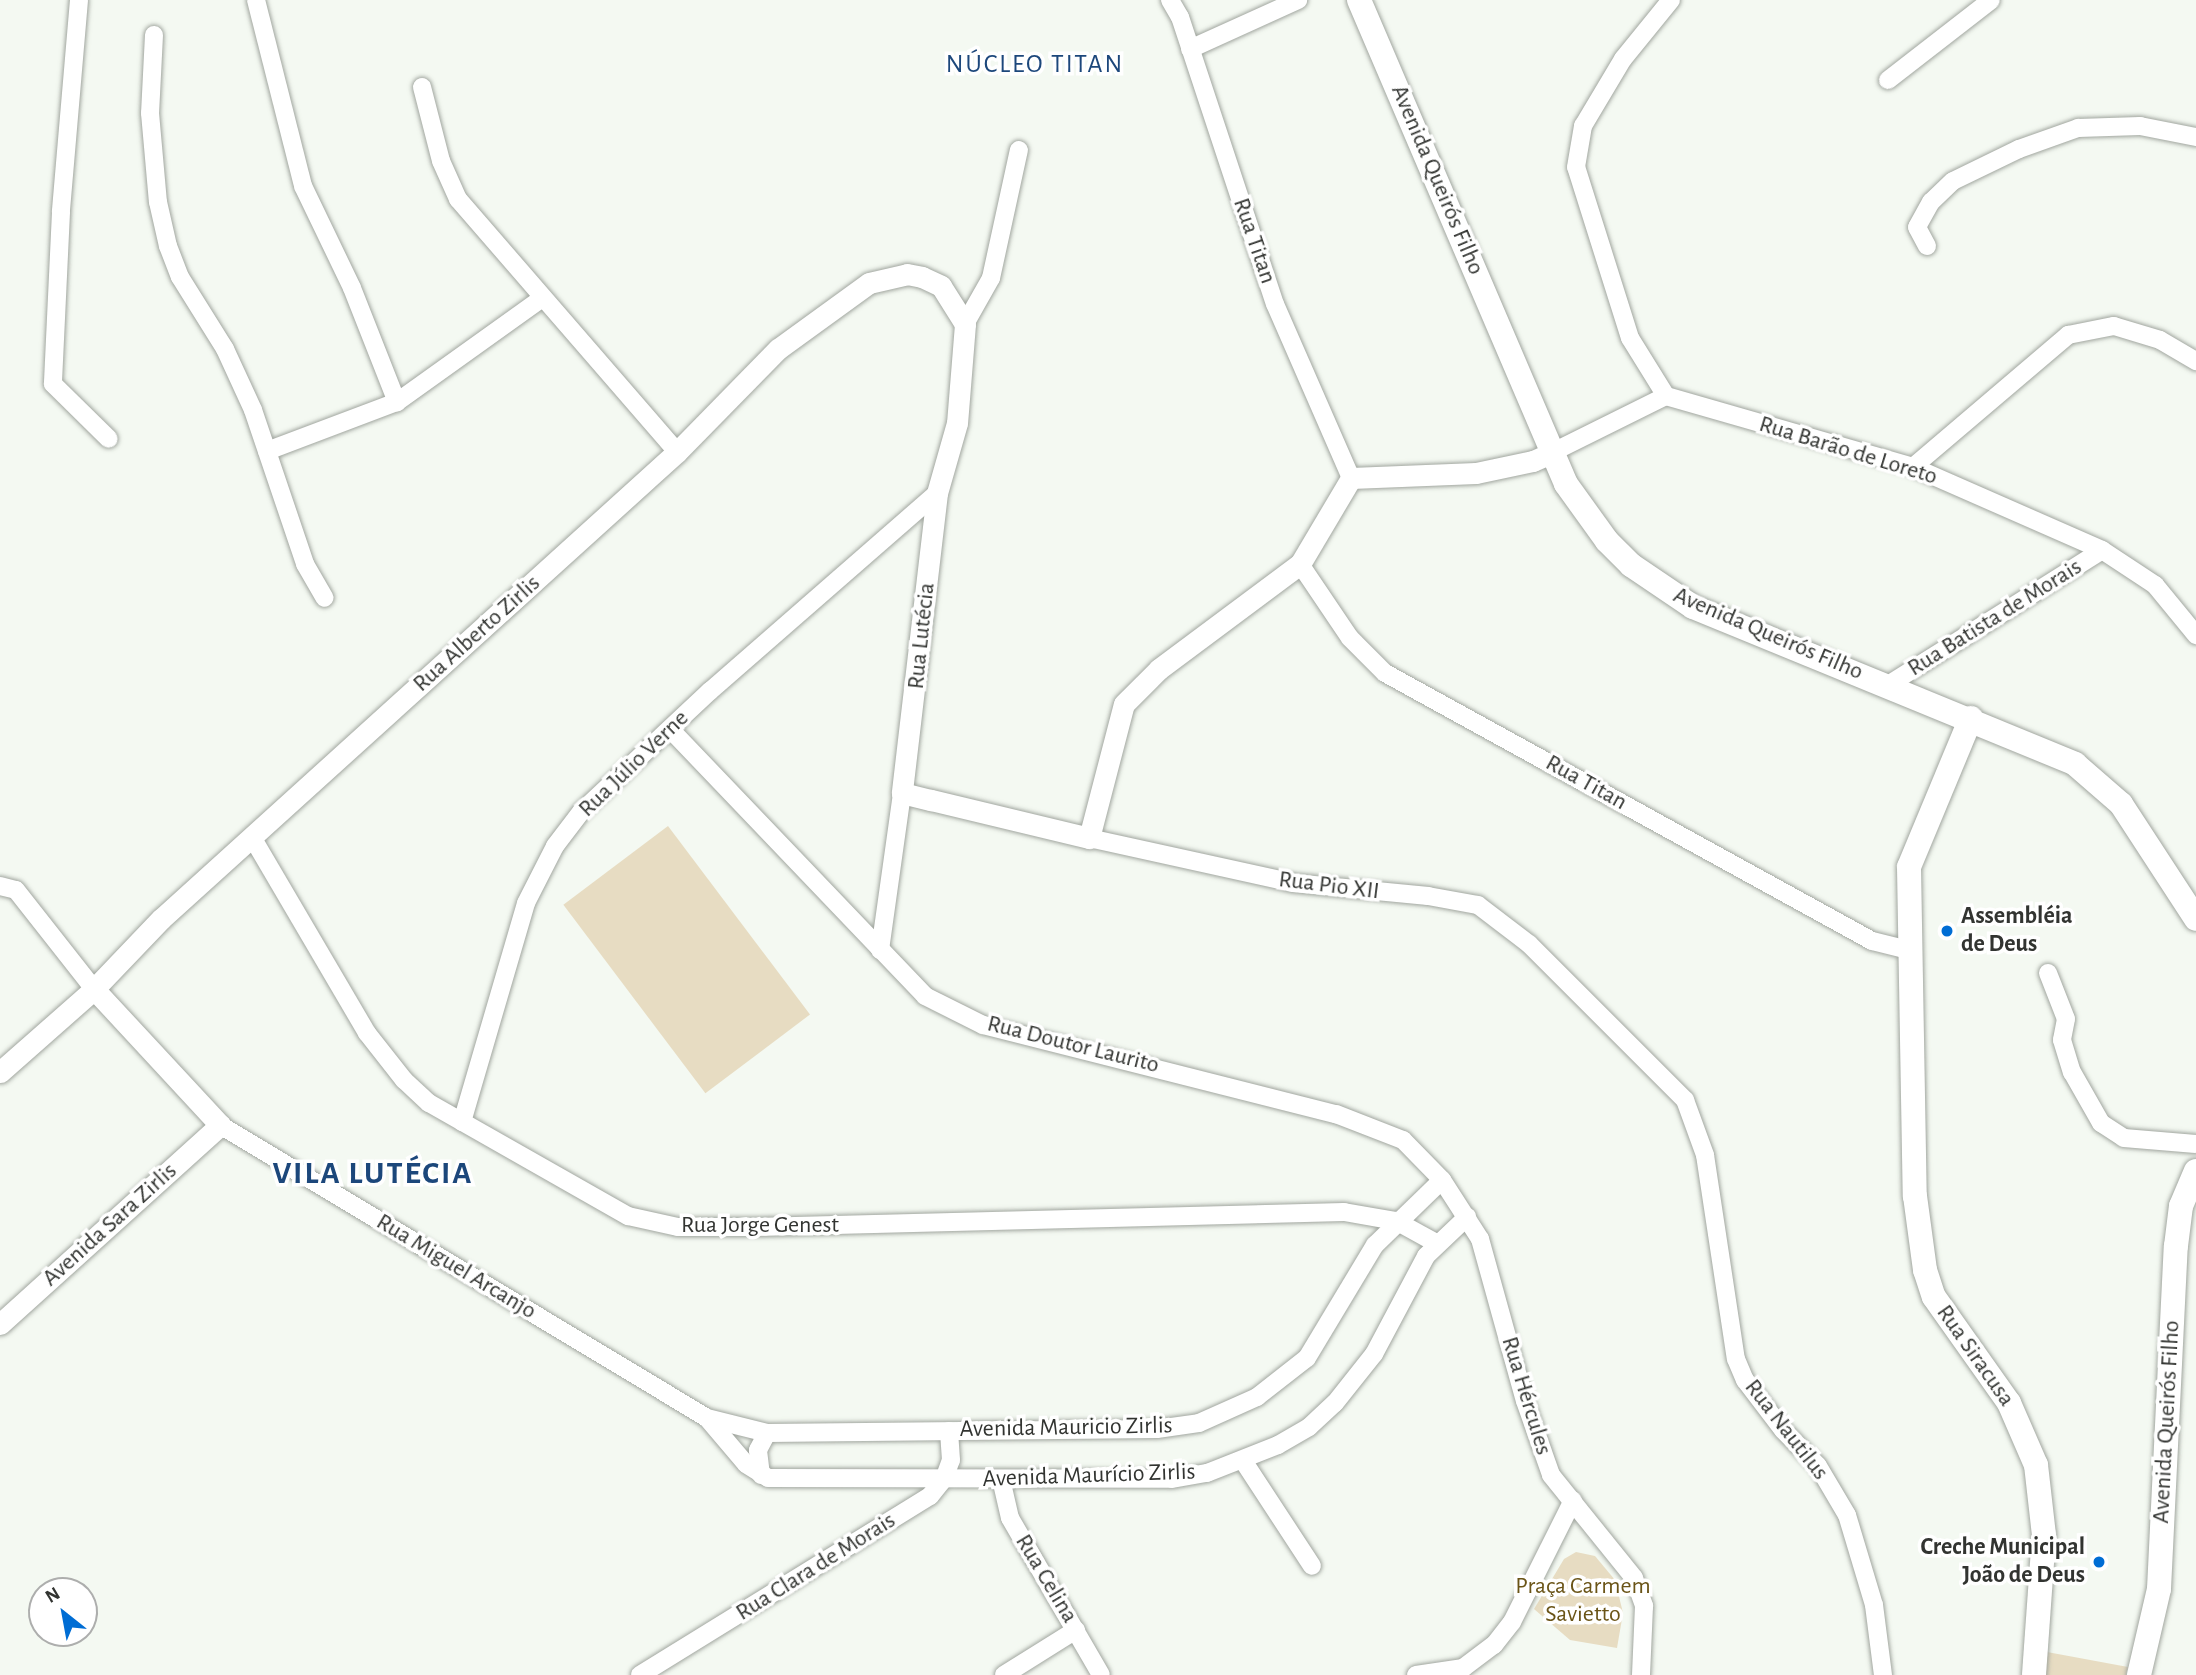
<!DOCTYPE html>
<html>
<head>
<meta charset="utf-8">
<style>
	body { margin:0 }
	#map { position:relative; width:2196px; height:1675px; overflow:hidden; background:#f4f9f2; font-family:"Alegreya Sans",sans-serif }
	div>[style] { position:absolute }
	.green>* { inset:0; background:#e7dcc2; transform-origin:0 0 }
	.roads { filter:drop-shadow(0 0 2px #a1a69f) drop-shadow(0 0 2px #a1a69f) }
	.minor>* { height:18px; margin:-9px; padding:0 9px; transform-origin:9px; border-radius:9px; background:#fff }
	.tertiary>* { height:21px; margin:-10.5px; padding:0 10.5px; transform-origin:10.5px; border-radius:10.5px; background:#fff }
	.secondary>* { height:24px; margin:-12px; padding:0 12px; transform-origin:12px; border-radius:12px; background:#fff }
	.dots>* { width:19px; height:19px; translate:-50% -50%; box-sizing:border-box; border:4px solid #fff; border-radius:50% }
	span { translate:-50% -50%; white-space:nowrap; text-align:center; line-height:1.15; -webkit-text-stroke:7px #fff; paint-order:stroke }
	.street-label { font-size:24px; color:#323431 }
	.poi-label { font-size:24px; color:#323431; font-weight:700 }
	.left { translate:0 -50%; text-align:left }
	.right { translate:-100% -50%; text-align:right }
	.park-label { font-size:24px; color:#6a5417 }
	.neighbourhood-label { font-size:26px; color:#1c477b; letter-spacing:2px }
	.district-label { font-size:32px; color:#1c477b; font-weight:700; letter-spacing:2px }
	.north { position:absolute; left:28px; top:1577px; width:70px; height:70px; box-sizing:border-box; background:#fff; border:2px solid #adaead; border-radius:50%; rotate:329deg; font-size:19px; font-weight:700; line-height:28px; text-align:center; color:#323431 }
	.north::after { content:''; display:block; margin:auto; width:24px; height:32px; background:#006dd4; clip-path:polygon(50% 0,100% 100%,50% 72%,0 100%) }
</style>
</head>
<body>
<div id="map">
	<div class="green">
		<i style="left:668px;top:826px;width:236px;height:131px;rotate:53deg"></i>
		<i style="clip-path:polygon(1576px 1552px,1595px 1556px,1615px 1580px,1623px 1613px,1617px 1648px,1570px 1640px,1534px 1609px,1564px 1559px)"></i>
		<i style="clip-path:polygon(2047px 1652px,2128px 1667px,2126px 1675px,2045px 1675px)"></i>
	</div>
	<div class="roads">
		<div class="minor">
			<i style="left:79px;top:0;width:213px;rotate:94.9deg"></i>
			<i style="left:61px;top:212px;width:172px;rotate:92.7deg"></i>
			<i style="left:53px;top:384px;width:78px;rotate:44.5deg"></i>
			<i style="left:256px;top:0;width:192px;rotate:75.8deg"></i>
			<i style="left:303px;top:186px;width:113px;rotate:64.3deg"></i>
			<i style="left:352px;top:288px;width:123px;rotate:68.5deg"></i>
			<i style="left:1170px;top:0;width:20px;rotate:60deg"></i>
			<i style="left:1180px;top:17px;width:302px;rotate:71.7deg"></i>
			<i style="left:1275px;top:304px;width:190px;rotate:66.4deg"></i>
			<i style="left:154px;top:35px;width:78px;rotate:92.9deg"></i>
			<i style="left:150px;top:113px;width:89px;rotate:84.9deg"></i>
			<i style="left:158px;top:202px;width:45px;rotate:77.2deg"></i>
			<i style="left:168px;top:246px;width:33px;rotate:69deg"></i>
			<i style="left:180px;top:277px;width:85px;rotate:58deg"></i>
			<i style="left:225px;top:349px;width:67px;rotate:65.3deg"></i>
			<i style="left:253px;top:410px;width:163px;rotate:71.3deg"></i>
			<i style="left:305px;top:564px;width:39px;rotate:60deg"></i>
			<i style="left:1190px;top:49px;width:119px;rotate:-24.4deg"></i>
			<i style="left:1888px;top:80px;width:130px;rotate:-37.8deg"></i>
			<i style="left:422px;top:87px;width:76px;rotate:75.6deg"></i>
			<i style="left:441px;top:161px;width:42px;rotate:65.9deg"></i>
			<i style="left:458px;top:199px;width:335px;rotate:49.1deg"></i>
			<i style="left:1927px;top:246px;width:21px;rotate:-118deg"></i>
			<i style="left:1917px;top:227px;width:29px;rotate:-61deg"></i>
			<i style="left:1931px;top:202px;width:30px;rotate:-44deg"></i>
			<i style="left:1953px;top:181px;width:73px;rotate:-25.9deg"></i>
			<i style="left:2019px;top:149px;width:63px;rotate:-19.6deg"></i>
			<i style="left:2078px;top:128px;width:62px;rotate:-1.8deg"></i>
			<i style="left:2140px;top:126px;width:57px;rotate:11.1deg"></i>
			<i style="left:965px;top:324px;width:53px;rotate:-60.5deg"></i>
			<i style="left:991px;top:278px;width:131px;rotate:-77.7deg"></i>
			<i style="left:1666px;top:396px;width:68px;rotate:-121.8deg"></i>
			<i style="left:1630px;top:338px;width:179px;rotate:-107.5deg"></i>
			<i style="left:1576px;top:167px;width:42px;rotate:-80.3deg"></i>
			<i style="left:1583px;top:126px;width:78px;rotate:-59.2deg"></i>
			<i style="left:1623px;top:59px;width:76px;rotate:-50.9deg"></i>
			<i style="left:267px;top:451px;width:139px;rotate:-20.7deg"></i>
			<i style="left:397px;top:402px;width:177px;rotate:-35.6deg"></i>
			<i style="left:1553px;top:452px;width:126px;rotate:-26.4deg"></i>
			<i style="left:1666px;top:396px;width:257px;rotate:16deg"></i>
			<i style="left:1913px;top:467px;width:206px;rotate:23.7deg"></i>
			<i style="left:2102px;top:550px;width:64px;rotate:33.4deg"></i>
			<i style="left:2155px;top:585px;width:65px;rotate:50.6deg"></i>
			<i style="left:1913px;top:467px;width:204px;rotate:-40.4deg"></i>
			<i style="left:2068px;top:335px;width:47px;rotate:-11.1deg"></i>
			<i style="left:2114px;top:326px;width:48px;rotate:16.9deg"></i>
			<i style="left:2160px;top:340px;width:42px;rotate:30.3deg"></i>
			<i style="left:1300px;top:564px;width:89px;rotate:56deg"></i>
			<i style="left:1350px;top:638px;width:49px;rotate:45deg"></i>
			<i style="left:1385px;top:673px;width:556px;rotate:28.82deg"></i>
			<i style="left:1872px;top:941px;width:41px;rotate:14deg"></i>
			<i style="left:1888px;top:685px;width:253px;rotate:-32.2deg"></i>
			<i style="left:671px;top:730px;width:368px;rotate:46.3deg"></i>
			<i style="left:925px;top:996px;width:65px;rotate:26.6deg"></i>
			<i style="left:983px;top:1025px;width:364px;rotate:14.2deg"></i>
			<i style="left:1336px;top:1114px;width:72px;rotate:21.2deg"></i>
			<i style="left:1403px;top:1140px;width:56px;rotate:45.7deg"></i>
			<i style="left:1442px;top:1180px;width:70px;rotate:57.2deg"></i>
			<i style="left:1480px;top:1239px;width:168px;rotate:74.5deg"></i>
			<i style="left:1525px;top:1401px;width:78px;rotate:70.6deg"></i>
			<i style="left:1551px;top:1475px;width:132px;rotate:51.1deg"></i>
			<i style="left:1634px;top:1578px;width:30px;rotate:70deg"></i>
			<i style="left:1644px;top:1606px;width:69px;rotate:92.5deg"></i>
			<i style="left:252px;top:837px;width:227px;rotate:59.6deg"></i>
			<i style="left:367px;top:1033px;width:60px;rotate:51.8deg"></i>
			<i style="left:404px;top:1080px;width:34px;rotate:43deg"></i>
			<i style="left:429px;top:1103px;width:229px;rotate:29.6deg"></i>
			<i style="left:628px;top:1216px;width:51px;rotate:12.4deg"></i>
			<i style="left:678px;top:1227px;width:78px"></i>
			<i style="left:756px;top:1227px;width:588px;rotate:-1.46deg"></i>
			<i style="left:1344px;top:1212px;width:53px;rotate:9.8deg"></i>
			<i style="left:1396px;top:1221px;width:46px;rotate:28.8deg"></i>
			<i style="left:1089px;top:838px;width:209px;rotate:12.4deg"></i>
			<i style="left:1293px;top:883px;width:136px;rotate:5.5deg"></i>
			<i style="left:1428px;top:896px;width:51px;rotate:10.2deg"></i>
			<i style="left:1478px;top:905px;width:64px;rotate:37.4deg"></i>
			<i style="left:1529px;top:944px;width:221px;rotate:45deg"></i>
			<i style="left:1685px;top:1100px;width:59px;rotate:70deg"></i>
			<i style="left:1705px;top:1155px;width:206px;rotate:81.4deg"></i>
			<i style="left:1736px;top:1359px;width:23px;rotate:67deg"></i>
			<i style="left:1745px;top:1380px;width:63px;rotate:52.8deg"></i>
			<i style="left:1783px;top:1430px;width:50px;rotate:45.8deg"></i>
			<i style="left:1818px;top:1466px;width:57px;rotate:59.4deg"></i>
			<i style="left:1847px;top:1515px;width:94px;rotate:73.3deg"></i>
			<i style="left:1874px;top:1605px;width:71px;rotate:82.7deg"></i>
			<i style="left:0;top:886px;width:16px;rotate:14deg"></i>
			<i style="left:16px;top:890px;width:126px;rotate:51.8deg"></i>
			<i style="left:880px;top:950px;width:159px;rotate:-82deg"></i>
			<i style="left:2048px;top:973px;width:49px;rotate:68.6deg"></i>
			<i style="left:2066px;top:1019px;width:21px;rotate:101deg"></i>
			<i style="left:2062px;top:1040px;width:34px;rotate:73deg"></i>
			<i style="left:2072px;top:1072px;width:59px;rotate:60.4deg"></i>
			<i style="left:2101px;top:1123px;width:27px;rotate:33deg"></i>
			<i style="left:2124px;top:1138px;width:72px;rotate:4.8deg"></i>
			<i style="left:462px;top:1122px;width:228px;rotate:-73.7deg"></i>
			<i style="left:526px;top:903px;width:64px;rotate:-63deg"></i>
			<i style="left:555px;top:846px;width:43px;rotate:-52.6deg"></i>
			<i style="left:581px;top:812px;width:177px;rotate:-43.2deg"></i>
			<i style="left:710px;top:691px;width:301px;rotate:-41.1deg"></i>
			<i style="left:220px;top:1125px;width:568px;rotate:31.03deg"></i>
			<i style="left:707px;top:1418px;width:62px;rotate:14deg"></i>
			<i style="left:767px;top:1433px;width:390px;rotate:-0.6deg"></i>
			<i style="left:1157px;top:1429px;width:42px;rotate:-8.1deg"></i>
			<i style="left:1199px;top:1423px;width:64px;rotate:-24.1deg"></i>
			<i style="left:1257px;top:1397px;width:63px;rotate:-38deg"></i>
			<i style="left:1307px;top:1358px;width:132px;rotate:-59deg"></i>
			<i style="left:1375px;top:1245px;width:93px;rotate:-44.1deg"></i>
			<i style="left:707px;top:1418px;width:60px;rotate:49.7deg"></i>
			<i style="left:746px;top:1464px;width:26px;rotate:32deg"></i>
			<i style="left:768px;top:1478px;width:404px;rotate:0.1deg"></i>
			<i style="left:1172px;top:1479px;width:36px;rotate:-10deg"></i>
			<i style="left:1207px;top:1473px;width:76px;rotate:-21.5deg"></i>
			<i style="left:1278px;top:1445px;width:36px;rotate:-30deg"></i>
			<i style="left:1309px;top:1427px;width:35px;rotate:-43deg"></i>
			<i style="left:1335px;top:1403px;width:63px;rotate:-51.5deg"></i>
			<i style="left:1374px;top:1354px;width:111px;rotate:-62deg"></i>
			<i style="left:1426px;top:1256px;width:57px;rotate:-43.6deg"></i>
			<i style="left:1244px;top:1462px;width:124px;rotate:56.8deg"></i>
			<i style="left:761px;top:1475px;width:25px;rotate:-97deg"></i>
			<i style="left:758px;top:1450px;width:19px;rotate:-62deg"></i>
			<i style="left:1001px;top:1479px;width:40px;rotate:77deg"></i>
			<i style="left:1010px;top:1518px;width:181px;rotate:59.9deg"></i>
			<i style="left:640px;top:1675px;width:341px;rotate:-31.7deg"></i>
			<i style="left:930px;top:1496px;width:22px;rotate:-51deg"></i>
			<i style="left:944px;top:1479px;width:20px;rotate:-70deg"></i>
			<i style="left:951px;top:1460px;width:29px;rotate:-94deg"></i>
			<i style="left:1004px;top:1675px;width:85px;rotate:-32deg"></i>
			<i style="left:1416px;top:1675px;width:48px;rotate:-8.5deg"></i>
			<i style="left:1463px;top:1668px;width:39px;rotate:-37deg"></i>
			<i style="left:1494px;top:1645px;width:29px;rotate:-52deg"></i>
			<i style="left:1512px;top:1622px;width:136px;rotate:-63.4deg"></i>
		</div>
		<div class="tertiary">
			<i style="left:0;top:1072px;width:125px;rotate:-41.4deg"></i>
			<i style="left:94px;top:989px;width:97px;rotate:-46.3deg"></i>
			<i style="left:161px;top:919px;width:696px;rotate:-42.15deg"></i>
			<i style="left:677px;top:452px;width:144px;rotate:-45.6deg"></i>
			<i style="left:778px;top:349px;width:112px;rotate:-36deg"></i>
			<i style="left:869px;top:283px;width:39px;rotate:-13deg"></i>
			<i style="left:907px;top:274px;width:15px;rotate:11deg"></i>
			<i style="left:922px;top:277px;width:21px;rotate:25deg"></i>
			<i style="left:941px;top:286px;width:45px;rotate:57.7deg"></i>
			<i style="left:965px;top:324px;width:99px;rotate:94.6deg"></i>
			<i style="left:957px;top:423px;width:73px;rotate:105.9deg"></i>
			<i style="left:937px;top:493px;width:302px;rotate:96.7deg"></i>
			<i style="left:902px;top:793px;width:30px;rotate:14deg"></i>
			<i style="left:931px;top:800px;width:163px;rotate:13.5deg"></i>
			<i style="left:1089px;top:838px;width:138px;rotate:-75.4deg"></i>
			<i style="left:1124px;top:704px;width:49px;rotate:-45deg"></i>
			<i style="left:1159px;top:669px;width:176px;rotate:-36.7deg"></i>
			<i style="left:1300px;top:564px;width:100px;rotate:-59.3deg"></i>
			<i style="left:1351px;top:478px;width:125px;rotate:-2.3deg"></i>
			<i style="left:1476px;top:473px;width:58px;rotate:-11.9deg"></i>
			<i style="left:1533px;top:461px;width:22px;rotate:-24deg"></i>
			<i style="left:0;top:1324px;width:297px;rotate:-42.1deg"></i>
			<i style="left:220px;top:1125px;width:185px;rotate:-132.8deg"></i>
		</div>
		<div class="secondary">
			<i style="left:1359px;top:0;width:526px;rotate:66.84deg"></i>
			<i style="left:1566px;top:484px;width:70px;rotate:54.3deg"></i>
			<i style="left:1607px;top:541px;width:34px;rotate:45deg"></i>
			<i style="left:1631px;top:565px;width:75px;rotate:34.1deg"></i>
			<i style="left:1693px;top:607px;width:413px;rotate:22.3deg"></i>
			<i style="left:2075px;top:764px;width:61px;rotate:41deg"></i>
			<i style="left:2121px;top:804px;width:137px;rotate:56.9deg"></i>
			<i style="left:1971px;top:718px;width:161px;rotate:112.6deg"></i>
			<i style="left:1909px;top:867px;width:329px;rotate:89deg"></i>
			<i style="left:1915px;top:1196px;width:75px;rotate:82.3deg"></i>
			<i style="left:1925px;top:1270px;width:28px;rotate:72deg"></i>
			<i style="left:1934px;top:1297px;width:130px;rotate:54.7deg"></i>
			<i style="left:2009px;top:1403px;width:68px;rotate:66.5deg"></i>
			<i style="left:2036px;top:1465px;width:70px;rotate:83.5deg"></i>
			<i style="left:2044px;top:1535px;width:140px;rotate:94.1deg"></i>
			<i style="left:2139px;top:1675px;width:88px;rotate:-76.9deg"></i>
			<i style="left:2159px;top:1589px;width:343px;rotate:-87.2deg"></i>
			<i style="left:2176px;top:1246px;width:40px;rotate:-82.9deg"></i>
			<i style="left:2181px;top:1206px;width:38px;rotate:-67deg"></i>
		</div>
	</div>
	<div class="dots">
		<i style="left:1947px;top:931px;background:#006dd4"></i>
		<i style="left:2099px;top:1562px;background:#006dd4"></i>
	</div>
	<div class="street-label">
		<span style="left:1437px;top:180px;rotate:67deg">Avenida Queirós Filho</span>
		<span style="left:1254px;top:241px;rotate:71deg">Rua Titan</span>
		<span style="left:1848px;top:451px;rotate:17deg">Rua Barão de Loreto</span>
		<span style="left:1995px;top:618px;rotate:-32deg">Rua Batista de Morais</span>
		<span style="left:477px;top:634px;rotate:-42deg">Rua Alberto Zirlis</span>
		<span style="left:1768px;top:634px;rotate:23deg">Avenida Queirós Filho</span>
		<span style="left:922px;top:636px;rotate:-84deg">Rua Lutécia</span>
		<span style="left:634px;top:764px;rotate:-44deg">Rua Júlio Verne</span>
		<span style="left:1586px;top:783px;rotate:29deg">Rua Titan</span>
		<span style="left:1329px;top:886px;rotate:7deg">Rua Pio XII</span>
		<span style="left:1073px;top:1045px;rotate:14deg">Rua Doutor Laurito</span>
		<span style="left:110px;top:1225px;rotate:-42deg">Avenida Sara Zirlis</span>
		<span style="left:760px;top:1226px">Rua Jorge Genest</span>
		<span style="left:456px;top:1267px;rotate:31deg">Rua Miguel Arcanjo</span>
		<span style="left:1975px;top:1356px;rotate:55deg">Rua Siracusa</span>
		<span style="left:1526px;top:1396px;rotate:73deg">Rua Hércules</span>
		<span style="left:2167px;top:1422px;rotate:-87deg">Avenida Queirós Filho</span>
		<span style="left:1066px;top:1428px;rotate:-1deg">Avenida Mauricio Zirlis</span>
		<span style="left:1786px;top:1430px;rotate:52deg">Rua Nautilus</span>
		<span style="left:1089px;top:1476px;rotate:-2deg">Avenida Maurício Zirlis</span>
		<span style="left:816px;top:1567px;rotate:-32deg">Rua Clara de Morais</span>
		<span style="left:1046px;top:1579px;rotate:59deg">Rua Celina</span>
	</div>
	<div class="poi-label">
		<span class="left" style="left:1961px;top:931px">Assembléia<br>de Deus</span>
		<span class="right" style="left:2085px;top:1562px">Creche Municipal<br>João de Deus</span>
	</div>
	<div class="park-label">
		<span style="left:1583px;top:1601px">Praça Carmem<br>Savietto</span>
	</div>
	<div class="neighbourhood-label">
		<span style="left:1035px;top:65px">NÚCLEO TITAN</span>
	</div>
	<div class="district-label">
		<span style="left:373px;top:1173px">VILA LUTÉCIA</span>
	</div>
	<div class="north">N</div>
</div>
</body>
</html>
